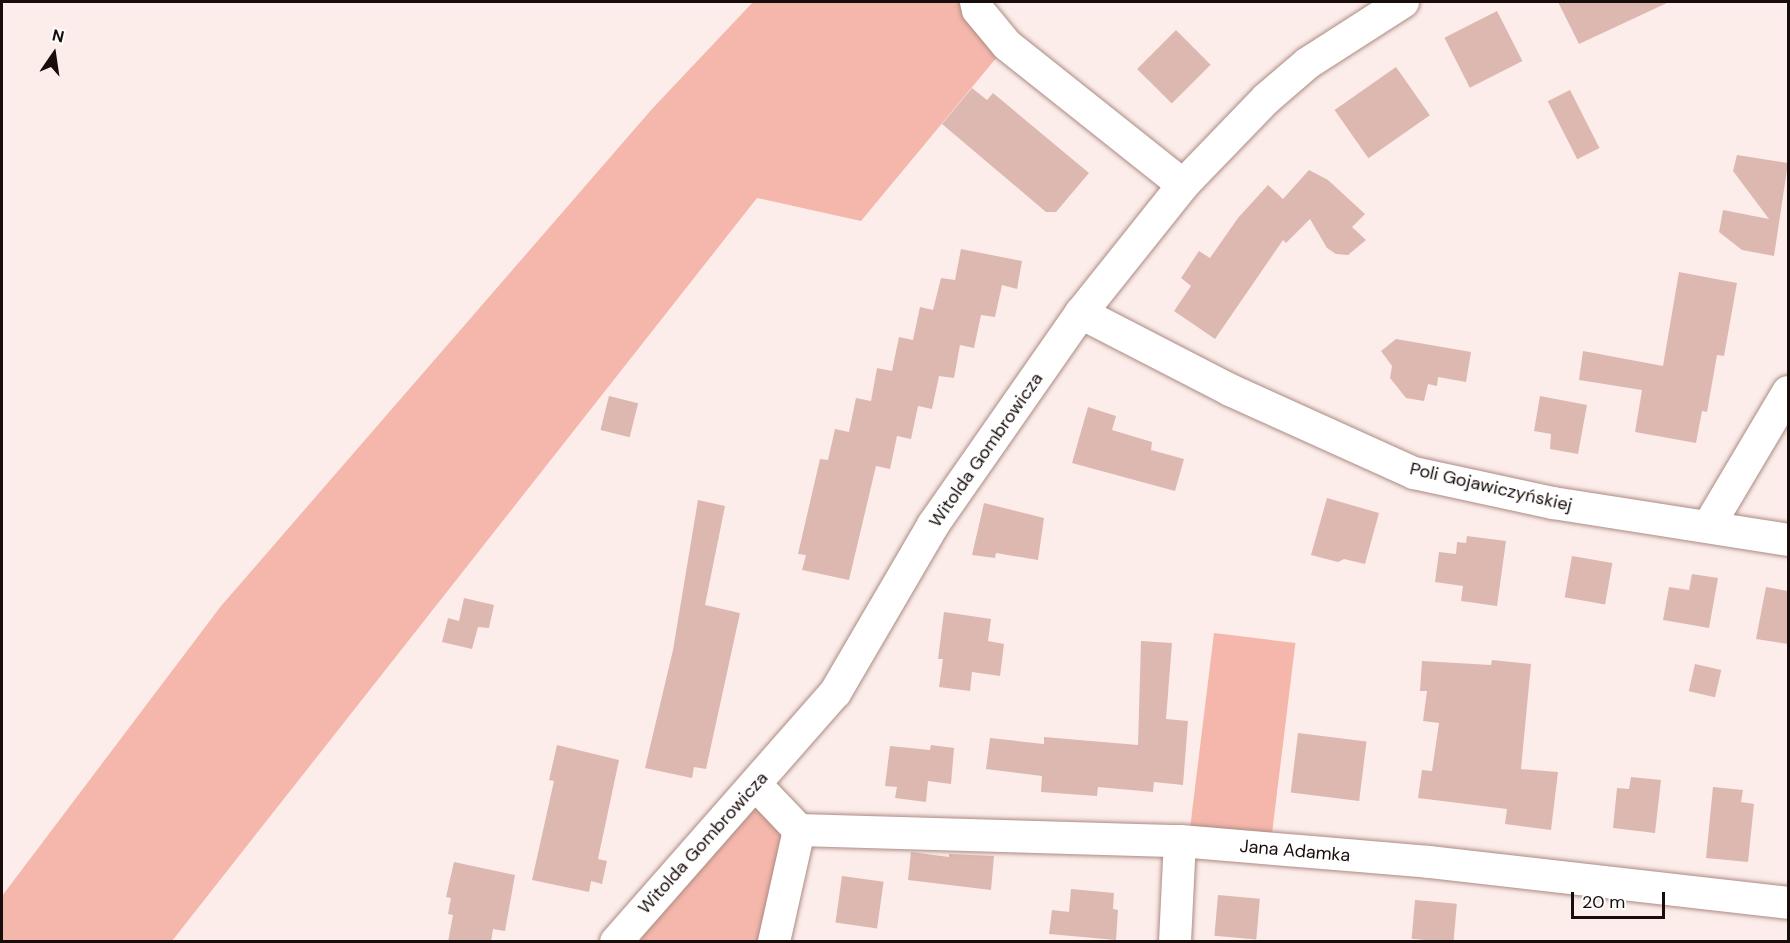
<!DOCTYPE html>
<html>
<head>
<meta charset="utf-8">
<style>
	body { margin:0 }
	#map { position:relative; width:1790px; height:943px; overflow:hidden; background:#fcedea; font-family:"DM Sans",sans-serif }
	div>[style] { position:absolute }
	.green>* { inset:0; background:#f5b7ac; transform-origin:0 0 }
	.building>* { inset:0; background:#ddb8b1; transform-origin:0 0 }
	.roads { filter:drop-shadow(0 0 2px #ac8a83) drop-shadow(0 0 2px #ac8a83) }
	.minor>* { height:32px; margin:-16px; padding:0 16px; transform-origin:16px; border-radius:16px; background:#fff }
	span { translate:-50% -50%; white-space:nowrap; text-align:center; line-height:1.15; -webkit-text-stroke:4.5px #fefefe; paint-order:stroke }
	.street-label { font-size:18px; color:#190d0b }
	.frame { position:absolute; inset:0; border:3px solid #190d0b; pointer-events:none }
	.north { position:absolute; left:24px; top:24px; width:60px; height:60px; -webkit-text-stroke:4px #fefefe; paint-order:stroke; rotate:13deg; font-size:16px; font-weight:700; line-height:24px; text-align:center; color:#190d0b }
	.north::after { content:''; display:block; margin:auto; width:21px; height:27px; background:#190d0b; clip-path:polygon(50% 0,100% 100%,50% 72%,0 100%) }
	.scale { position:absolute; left:1571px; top:892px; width:94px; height:27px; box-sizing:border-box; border:3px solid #190d0b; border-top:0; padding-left:8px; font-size:18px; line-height:21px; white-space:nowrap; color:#190d0b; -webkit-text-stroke:4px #fefefe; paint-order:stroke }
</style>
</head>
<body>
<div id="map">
	<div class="green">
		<i style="clip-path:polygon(753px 2px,976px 2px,1007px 45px,861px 221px,757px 198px,172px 941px,2px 941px,2px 896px,221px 606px,652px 109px)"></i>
		<i style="left:1214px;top:633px;width:82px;height:211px;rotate:7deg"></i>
		<i style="clip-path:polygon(756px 785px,799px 830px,774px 941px,616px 942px)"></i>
	</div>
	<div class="building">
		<i style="clip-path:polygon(1558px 2px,1669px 2px,1579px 44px)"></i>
		<i style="left:1497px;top:11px;width:56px;height:59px;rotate:63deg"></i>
		<i style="left:1176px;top:30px;width:49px;height:55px;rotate:45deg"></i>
		<i style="left:1396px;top:67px;width:59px;height:75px;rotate:55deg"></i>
		<i style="clip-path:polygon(972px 88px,987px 100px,993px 93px,1089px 173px,1056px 212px,1046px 212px,942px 124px)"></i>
		<i style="left:1570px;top:90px;width:65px;height:25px;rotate:63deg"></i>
		<i style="clip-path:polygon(1737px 155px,1788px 163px,1774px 256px,1742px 250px,1719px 232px,1723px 210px,1769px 219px,1733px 171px)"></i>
		<i style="clip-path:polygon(1309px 170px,1328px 180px,1365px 214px,1352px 227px,1366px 240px,1348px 255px,1336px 254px,1327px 248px,1310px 219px,1286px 243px,1283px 240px,1215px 339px,1174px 311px,1191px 286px,1181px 278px,1199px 251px,1210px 258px,1238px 218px,1268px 185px,1283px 199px)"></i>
		<i style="clip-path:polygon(961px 249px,1022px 261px,1017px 289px,1002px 285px,995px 317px,981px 315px,974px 348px,960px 345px,954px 378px,939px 376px,932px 409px,918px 406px,911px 439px,897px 436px,890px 469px,876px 466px,849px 580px,802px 570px,806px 555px,798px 554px,820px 459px,828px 460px,835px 429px,849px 432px,856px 398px,871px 401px,877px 368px,892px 371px,899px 337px,913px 340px,920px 307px,933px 310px,941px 278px,955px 280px)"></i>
		<i style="clip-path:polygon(1679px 272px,1737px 283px,1724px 356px,1717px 355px,1707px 412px,1702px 411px,1696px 443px,1635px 432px,1642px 390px,1579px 380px,1583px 351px,1663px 366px)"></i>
		<i style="clip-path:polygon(1396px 339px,1471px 352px,1466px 382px,1438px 377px,1437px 386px,1428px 384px,1424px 401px,1406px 398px,1390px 378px,1392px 366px,1381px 351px)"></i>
		<i style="left:609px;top:396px;width:30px;height:35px;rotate:14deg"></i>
		<i style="clip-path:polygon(1540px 396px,1587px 405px,1578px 454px,1550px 449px,1551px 434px,1534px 431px)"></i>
		<i style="clip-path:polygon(1088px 407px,1116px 416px,1112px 430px,1152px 442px,1151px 450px,1184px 459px,1175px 491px,1072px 463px)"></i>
		<i style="clip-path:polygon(1327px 498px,1379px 513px,1365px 564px,1344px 559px,1338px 562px,1311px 555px)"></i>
		<i style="clip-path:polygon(698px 500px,725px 506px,705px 605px,740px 613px,706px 769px,694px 767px,692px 778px,645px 768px,673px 650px)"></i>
		<i style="clip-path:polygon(984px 503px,1044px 518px,1038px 560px,996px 553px,995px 558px,972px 555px)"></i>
		<i style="clip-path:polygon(1467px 536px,1506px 541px,1497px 606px,1461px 601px,1463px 586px,1435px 582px,1439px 552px,1456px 554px,1457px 542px,1466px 543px)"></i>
		<i style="left:1572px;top:556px;width:41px;height:42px;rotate:10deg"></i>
		<i style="clip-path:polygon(1692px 574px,1718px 578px,1709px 628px,1663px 620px,1669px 587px,1689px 590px)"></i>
		<i style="clip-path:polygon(1766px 587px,1788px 591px,1788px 644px,1756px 639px)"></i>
		<i style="clip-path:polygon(464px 598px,494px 605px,489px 628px,478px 627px,472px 649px,442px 642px,448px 618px,459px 621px)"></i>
		<i style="clip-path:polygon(944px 612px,991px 619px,988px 641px,1004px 644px,1000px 676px,972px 672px,970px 691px,939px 687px,943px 659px,938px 659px)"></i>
		<i style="clip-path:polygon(1141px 641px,1172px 643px,1166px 719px,1188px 721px,1183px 785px,1154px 782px,1153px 792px,1098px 787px,1097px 796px,1041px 792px,1042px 776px,986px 769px,990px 738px,1044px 744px,1044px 737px,1138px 745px)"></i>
		<i style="clip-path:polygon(1492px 660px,1531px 664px,1521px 769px,1558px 772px,1551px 830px,1505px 824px,1507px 809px,1418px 798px,1422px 770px,1432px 771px,1439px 723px,1423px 721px,1427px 691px,1420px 691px,1422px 661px,1491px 665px)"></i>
		<i style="left:1695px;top:664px;width:27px;height:28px;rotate:13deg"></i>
		<i style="left:1298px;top:733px;width:69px;height:60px;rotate:7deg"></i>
		<i style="clip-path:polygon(557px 745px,619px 760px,598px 859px,607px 861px,602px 884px,591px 881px,589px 892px,532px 880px,554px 781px,549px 780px)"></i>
		<i style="clip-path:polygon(931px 745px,954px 748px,951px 784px,928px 781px,926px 802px,895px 798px,897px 787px,885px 786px,890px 746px,930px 750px)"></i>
		<i style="clip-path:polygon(1631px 777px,1661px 780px,1655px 833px,1613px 828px,1617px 788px,1629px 789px)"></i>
		<i style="clip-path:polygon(1713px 787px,1743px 790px,1741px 802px,1754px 804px,1748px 862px,1706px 858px)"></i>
		<i style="clip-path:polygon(911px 852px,949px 857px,949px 854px,994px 856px,991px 890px,908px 880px)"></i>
		<i style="clip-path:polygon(454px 862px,515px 875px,505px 931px,493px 929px,491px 942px,448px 942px,453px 915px,448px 914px,451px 898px,446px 897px)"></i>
		<i style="left:842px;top:876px;width:42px;height:47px;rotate:8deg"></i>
		<i style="clip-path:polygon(1071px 889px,1114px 893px,1113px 909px,1118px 910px,1116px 940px,1049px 934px,1052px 910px,1069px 912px)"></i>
		<i style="left:1218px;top:895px;width:42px;height:41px;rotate:5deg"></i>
		<i style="left:1415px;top:900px;width:42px;height:39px;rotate:5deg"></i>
	</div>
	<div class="roads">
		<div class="minor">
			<i style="left:976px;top:2px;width:8px;rotate:76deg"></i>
			<i style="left:978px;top:10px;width:45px;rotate:50.4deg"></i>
			<i style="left:1007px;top:45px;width:225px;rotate:38.5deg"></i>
			<i style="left:1081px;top:313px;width:168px;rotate:27.3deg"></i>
			<i style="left:1230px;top:390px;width:202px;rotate:24.3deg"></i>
			<i style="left:1414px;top:473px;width:142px;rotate:12.2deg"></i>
			<i style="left:1553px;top:503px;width:238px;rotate:8.9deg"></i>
			<i style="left:1708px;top:527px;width:157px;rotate:-59.3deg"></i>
			<i style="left:756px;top:785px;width:62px;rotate:46.3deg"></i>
			<i style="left:799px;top:830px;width:115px;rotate:102.6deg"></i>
			<i style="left:799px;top:830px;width:381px;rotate:1.7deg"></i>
			<i style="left:1180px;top:841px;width:250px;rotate:4.8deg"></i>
			<i style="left:1429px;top:862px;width:361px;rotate:6.5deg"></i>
			<i style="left:616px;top:942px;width:332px;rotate:-48.7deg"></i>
			<i style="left:835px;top:693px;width:194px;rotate:-59.7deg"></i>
			<i style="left:933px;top:525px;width:259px;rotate:-55.1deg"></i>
			<i style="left:1081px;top:313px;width:164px;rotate:-51.4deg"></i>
			<i style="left:1183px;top:185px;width:120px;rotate:-46deg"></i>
			<i style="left:1266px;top:99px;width:55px;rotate:-40.6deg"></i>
			<i style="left:1308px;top:63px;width:113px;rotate:-32.7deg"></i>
			<i style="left:1175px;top:942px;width:101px;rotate:-87.2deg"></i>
		</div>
	</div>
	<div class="street-label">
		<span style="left:986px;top:450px;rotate:-55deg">Witolda Gombrowicza</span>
		<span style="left:1491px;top:487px;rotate:13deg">Poli Gojawiczyńskiej</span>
		<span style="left:703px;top:843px;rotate:-48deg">Witolda Gombrowicza</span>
		<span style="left:1295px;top:851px;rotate:5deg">Jana Adamka</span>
	</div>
	<div class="frame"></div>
	<div class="north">N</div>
	<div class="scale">20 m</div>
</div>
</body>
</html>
